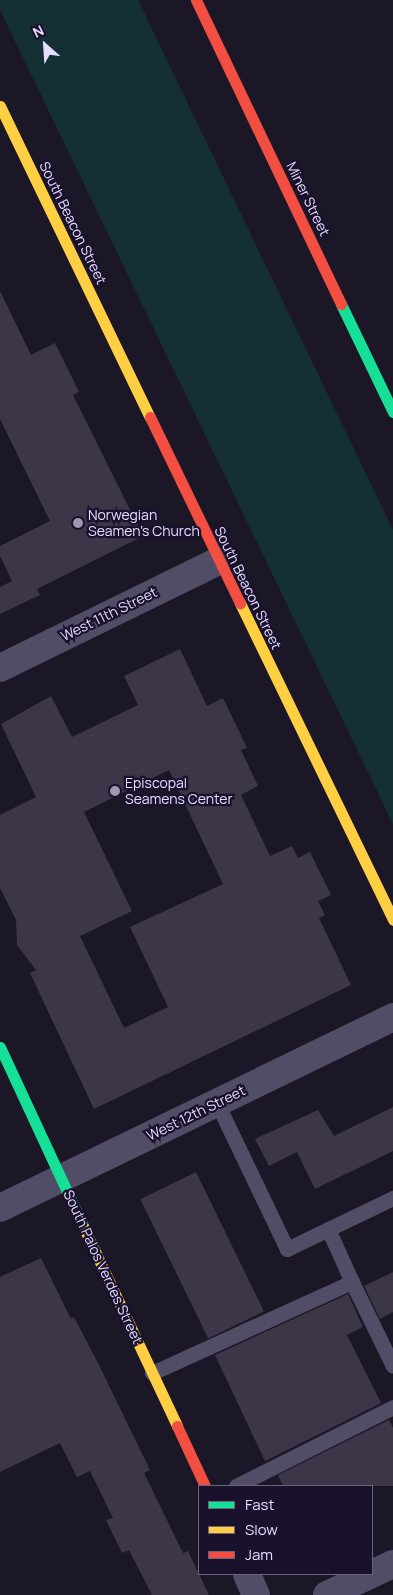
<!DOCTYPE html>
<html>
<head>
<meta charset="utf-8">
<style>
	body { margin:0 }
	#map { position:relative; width:393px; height:1595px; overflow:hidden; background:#1c1727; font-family:Manrope,sans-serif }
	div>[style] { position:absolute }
	.green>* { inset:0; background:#153035 }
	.building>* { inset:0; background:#3c3648; transform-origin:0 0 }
	.lane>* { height:15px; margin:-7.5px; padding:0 7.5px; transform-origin:7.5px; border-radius:7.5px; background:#524d67 }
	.street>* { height:28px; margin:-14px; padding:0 14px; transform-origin:14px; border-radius:14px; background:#524d67 }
	.fast>* { height:11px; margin:-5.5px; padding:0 5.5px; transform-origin:5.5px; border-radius:5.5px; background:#16e098 }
	.slow>* { height:11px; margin:-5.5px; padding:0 5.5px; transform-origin:5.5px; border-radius:5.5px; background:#ffcf43 }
	.jam>* { height:11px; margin:-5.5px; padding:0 5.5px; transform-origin:5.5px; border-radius:5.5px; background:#f24e42 }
	.dots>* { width:14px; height:14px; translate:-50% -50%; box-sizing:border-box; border:2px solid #1a112d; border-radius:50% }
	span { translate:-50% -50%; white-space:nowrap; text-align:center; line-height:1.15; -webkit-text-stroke:4.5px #1a112d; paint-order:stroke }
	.street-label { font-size:14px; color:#e6ddff }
	.poi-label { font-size:14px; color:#e6ddff }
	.left { translate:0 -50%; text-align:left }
	.legend { position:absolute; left:198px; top:1485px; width:175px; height:90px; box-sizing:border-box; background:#1a112d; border:1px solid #6c6381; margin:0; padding:6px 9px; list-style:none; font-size:15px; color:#e6ddff }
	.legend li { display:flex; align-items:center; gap:10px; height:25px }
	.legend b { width:25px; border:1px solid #6c6381 }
	.north { position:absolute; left:20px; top:20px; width:50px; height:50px; -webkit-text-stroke:4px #1a112d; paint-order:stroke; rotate:334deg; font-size:14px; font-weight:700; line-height:20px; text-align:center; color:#e6ddff }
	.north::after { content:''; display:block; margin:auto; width:18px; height:22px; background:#e6ddff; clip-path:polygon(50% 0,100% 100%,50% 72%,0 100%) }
</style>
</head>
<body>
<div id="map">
	<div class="green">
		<i style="clip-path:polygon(0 0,138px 0,393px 530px,393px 824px,0 10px)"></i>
	</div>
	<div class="building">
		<i style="clip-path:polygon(0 291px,31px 355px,55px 343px,79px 392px,73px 395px,143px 536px,37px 589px,40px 595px,0 614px,0 587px,12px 581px,0 556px,0 546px,50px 521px,0 419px)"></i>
		<i style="clip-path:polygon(evenodd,180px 649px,207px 706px,223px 698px,247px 748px,241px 750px,258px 786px,241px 795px,270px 856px,292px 846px,298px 858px,310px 852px,331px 895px,318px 901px,325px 915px,319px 918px,351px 985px,94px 1109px,30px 973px,36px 970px,17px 945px,16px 920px,0 888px,0 815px,36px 797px,1px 724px,51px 696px,72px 737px,138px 705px,124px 676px,180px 649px,169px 770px,223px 884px,130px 927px,168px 1007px,124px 1028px,80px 936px,132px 911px,84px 812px,169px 770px)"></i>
		<i style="clip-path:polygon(393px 1107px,393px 1151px,315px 1189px,297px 1152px,269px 1166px,255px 1139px,318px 1110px,334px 1136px)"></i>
		<i style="left:196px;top:1172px;width:155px;height:62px;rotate:64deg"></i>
		<i style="clip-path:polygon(41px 1258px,71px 1319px,74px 1317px,99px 1365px,150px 1470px,144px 1473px,183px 1553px,188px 1551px,209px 1595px,152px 1595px,129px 1550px,122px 1553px,106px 1520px,113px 1518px,90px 1471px,77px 1477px,60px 1443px,0 1472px,0 1277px)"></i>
		<i style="clip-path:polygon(393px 1272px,393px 1312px,380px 1319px,364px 1286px)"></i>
		<i style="clip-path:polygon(348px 1294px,363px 1327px,347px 1335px,381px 1403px,265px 1461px,215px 1355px)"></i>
		<i style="clip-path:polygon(389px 1420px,393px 1428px,393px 1486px,283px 1486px,278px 1475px)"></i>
	</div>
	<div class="lane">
		<i style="left:217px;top:1103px;width:162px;rotate:64.4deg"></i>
		<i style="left:287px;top:1249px;width:118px;rotate:-25.7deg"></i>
		<i style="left:328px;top:1229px;width:58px;rotate:65.6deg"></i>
		<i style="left:152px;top:1373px;width:220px;rotate:-24.5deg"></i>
		<i style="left:352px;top:1282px;width:93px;rotate:64deg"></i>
		<i style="left:236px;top:1486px;width:176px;rotate:-26.7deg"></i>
	</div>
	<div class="street">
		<i style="left:0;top:668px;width:243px;rotate:-26.1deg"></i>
		<i style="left:0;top:1208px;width:437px;rotate:-25.9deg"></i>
		<i style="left:247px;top:1574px;width:23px;rotate:67deg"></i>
		<i style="left:327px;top:1595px;width:73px;rotate:-25.2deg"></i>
	</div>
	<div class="fast">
		<i style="left:341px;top:304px;width:120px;rotate:64.3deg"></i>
		<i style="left:0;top:1047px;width:200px;rotate:65.1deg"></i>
	</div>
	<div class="slow">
		<i style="left:0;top:106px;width:345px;rotate:64.3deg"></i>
		<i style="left:240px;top:603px;width:352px;rotate:64.2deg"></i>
		<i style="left:84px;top:1228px;width:219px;rotate:64.8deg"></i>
	</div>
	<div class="jam">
		<i style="left:196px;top:0;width:337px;rotate:64.5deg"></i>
		<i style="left:150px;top:417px;width:207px;rotate:64.2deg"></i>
		<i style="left:177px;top:1426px;width:66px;rotate:65deg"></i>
	</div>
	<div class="dots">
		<i style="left:78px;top:523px;background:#9f98b3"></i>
		<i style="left:115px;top:791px;background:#9f98b3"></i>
	</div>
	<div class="street-label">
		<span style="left:308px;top:199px;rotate:64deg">Miner Street</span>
		<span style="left:73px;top:223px;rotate:64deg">South Beacon Street</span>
		<span style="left:248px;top:588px;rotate:64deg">South Beacon Street</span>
		<span style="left:109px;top:614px;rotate:-26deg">West 11th Street</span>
		<span style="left:196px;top:1113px;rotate:-26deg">West 12th Street</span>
		<span style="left:103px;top:1267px;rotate:65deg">South Palos Verdes Street</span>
	</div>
	<div class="poi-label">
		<span class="left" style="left:88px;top:523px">Norwegian<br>Seamen's Church</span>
		<span class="left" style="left:125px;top:791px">Episcopal<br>Seamens Center</span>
	</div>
	<ul class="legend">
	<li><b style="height:6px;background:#16e098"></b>Fast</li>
	<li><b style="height:6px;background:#ffcf43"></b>Slow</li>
	<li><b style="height:6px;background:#f24e42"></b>Jam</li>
	</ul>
	<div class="north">N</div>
</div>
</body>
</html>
